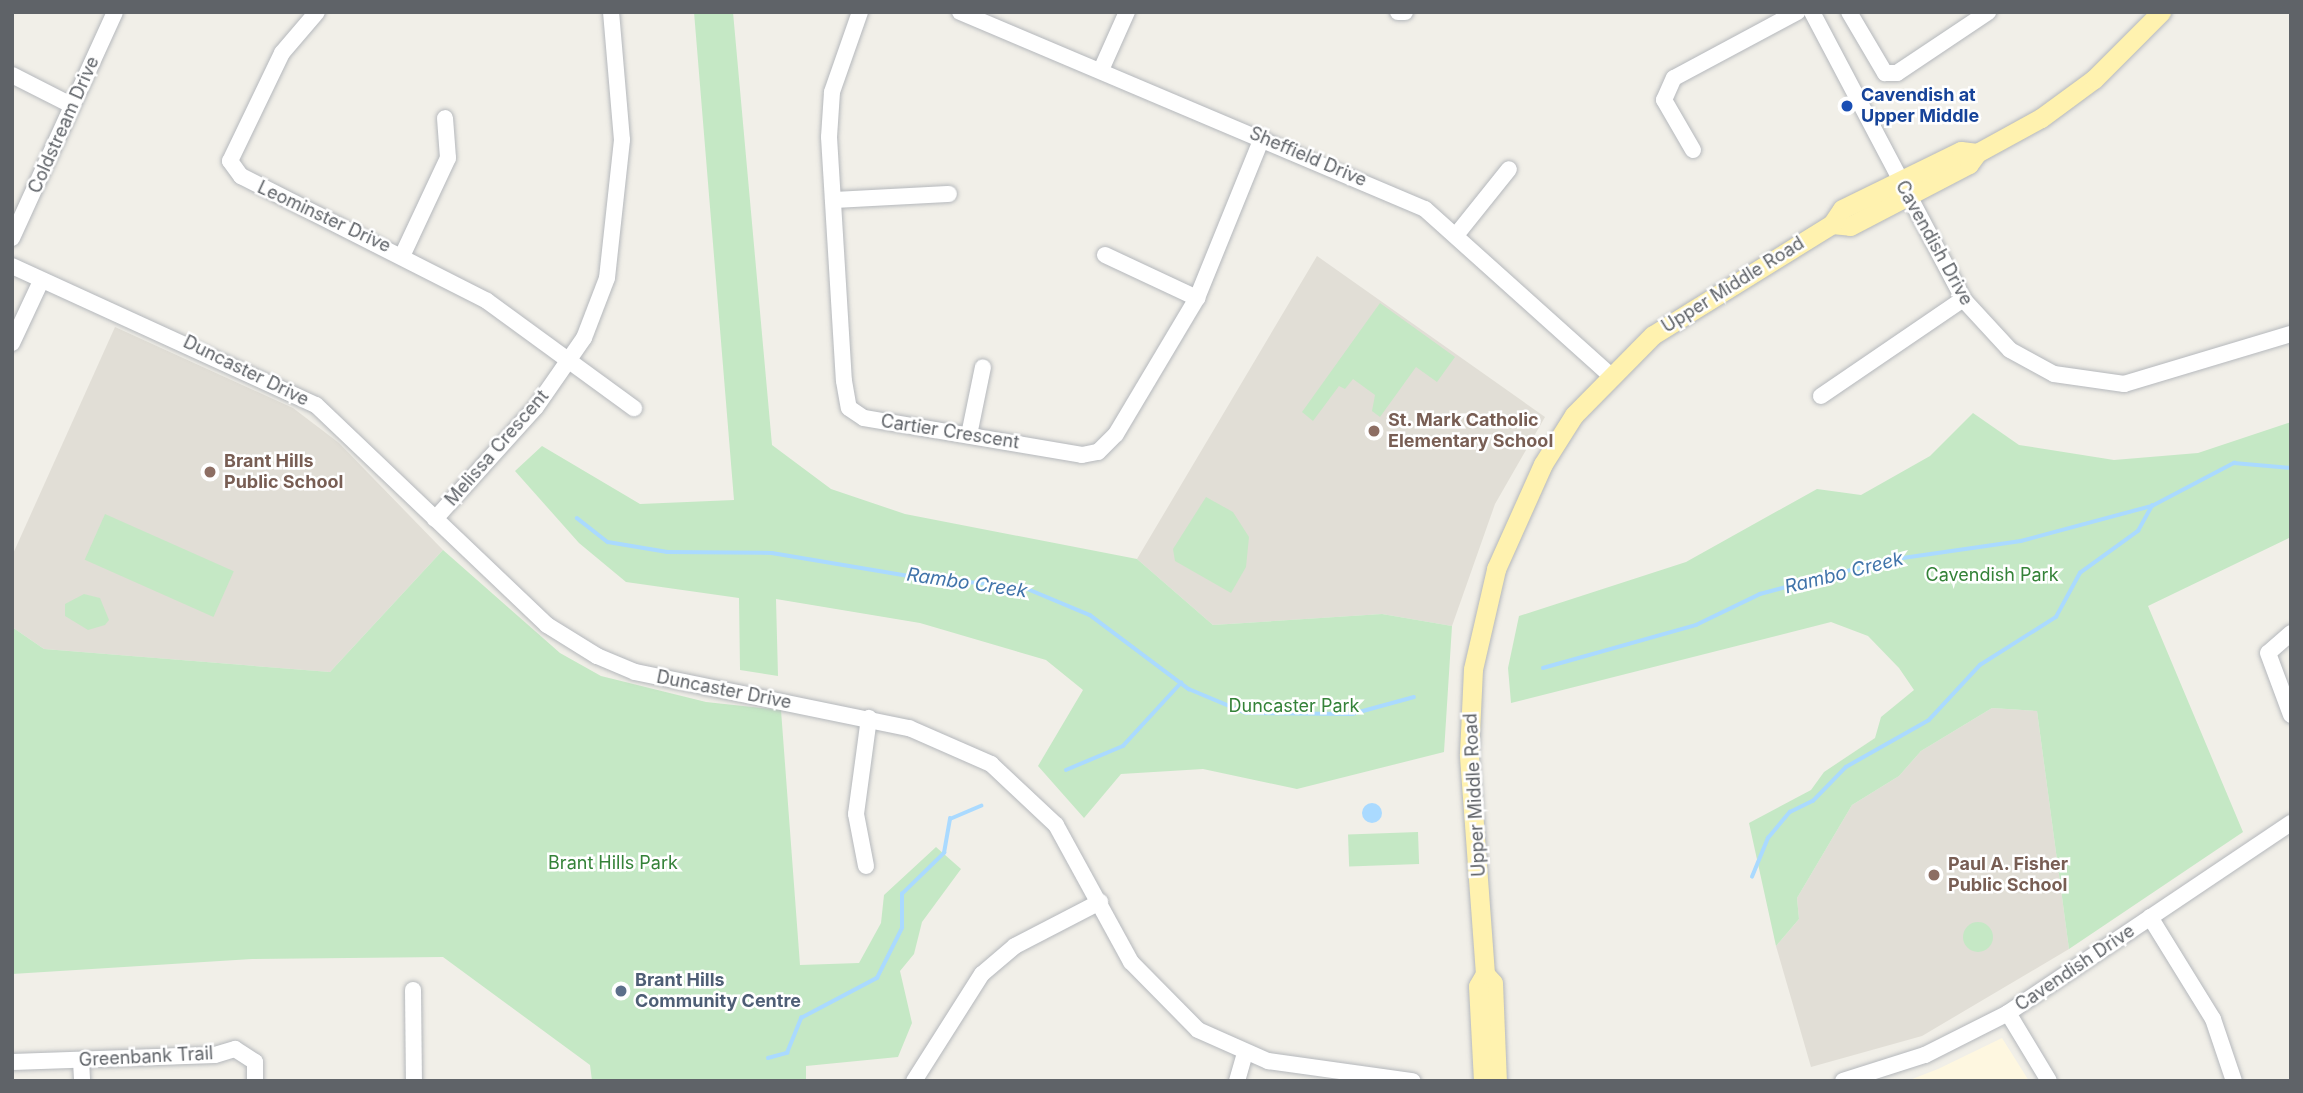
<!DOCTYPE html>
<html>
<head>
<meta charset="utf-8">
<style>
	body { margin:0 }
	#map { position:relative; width:2303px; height:1093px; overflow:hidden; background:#f1efe8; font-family:Inter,sans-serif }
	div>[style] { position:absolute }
	.commercial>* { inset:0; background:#fef7e0 }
	.education>* { inset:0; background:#e1ded6 }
	.green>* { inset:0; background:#c5e8c5; transform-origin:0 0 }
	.round { border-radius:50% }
	.water>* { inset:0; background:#aadaff }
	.stream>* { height:3.5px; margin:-1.75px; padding:0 1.75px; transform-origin:1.75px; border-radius:1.75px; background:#aadaff }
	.roads { filter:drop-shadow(0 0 2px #b5b8bc) drop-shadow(0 0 2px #b5b8bc) }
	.minor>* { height:16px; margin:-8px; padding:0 8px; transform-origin:8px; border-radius:8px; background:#fff }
	.major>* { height:19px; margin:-9.5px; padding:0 9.5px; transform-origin:9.5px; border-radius:9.5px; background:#fff2af }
	.dots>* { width:19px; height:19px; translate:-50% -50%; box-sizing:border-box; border:4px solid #fff; border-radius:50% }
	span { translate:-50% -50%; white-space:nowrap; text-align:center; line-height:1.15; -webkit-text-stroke:5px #fff; paint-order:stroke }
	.transit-label { font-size:18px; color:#164399; font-weight:700 }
	.left { translate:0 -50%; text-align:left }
	.street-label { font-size:18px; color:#5f6368 }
	.education-label { font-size:18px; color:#785e54; font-weight:700 }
	.park-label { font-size:18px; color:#348238 }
	.service-label { font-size:18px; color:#4e5e75; font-weight:700 }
	.water-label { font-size:19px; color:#4174aa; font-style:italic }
	.frame { position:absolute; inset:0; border:14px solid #5f6368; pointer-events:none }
</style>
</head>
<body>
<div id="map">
	<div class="commercial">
		<i style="clip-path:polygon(2002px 1038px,2029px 1081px,1907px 1081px,1938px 1069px)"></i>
	</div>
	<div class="education">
		<i style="clip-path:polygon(1317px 256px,1545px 417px,1495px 504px,1452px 626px,1382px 614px,1213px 625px,1137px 559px)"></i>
		<i style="clip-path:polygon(115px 327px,293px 408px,339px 443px,443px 550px,330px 672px,44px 649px,12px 627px,12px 556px)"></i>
		<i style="clip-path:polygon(1992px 708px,2037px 711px,2069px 949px,1922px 1036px,1811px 1067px,1776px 946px,1799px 919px,1797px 898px,1852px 805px,1899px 776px,1921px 751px)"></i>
	</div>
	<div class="green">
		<i style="clip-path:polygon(694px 12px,733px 12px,772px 445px,831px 489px,905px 514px,1137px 559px,1213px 625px,1382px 614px,1452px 626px,1444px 752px,1297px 789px,1203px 769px,1121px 774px,1084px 818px,1038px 766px,1083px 690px,1046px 660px,920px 623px,776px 599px,778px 676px,740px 670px,739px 598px,626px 582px,579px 543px,515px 471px,542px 446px,640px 504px,734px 500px)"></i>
		<i style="clip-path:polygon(1380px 303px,1455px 357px,1437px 382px,1416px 367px,1380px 417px,1372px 411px,1375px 395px,1353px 379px,1345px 389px,1339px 386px,1313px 421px,1302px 412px)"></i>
		<i style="clip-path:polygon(1973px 413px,2019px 445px,2114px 460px,2198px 453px,2291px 422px,2291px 537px,2148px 606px,2243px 832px,2069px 949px,2037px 711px,1992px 708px,1921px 751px,1899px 776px,1852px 805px,1797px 898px,1799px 919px,1776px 946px,1749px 823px,1811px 790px,1824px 772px,1875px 738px,1881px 717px,1914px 690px,1899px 668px,1868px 636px,1831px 622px,1511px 703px,1508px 668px,1519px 616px,1686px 562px,1817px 489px,1861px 495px,1930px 456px)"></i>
		<i style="clip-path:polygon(1206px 497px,1233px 512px,1249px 537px,1246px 567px,1231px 593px,1175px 561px,1173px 549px)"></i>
		<i style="left:105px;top:514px;width:141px;height:50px;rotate:24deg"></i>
		<i style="clip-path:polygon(443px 550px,560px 653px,601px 676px,706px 702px,781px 710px,800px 965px,859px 963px,881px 923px,884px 895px,936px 847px,961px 869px,922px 922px,914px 954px,900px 971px,912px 1023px,898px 1057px,806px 1066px,806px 1081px,592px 1081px,590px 1065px,443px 957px,252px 959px,12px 974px,12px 627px,44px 649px,330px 672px)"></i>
		<i style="clip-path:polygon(84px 594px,100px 598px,109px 620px,105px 625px,88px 630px,65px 616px,65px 604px)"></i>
		<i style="left:1418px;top:832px;width:32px;height:70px;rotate:88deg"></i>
		<i class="round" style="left:1963px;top:922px;width:30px;height:30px"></i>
	</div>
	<div class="water">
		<i class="round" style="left:1362px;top:803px;width:20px;height:20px"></i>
	</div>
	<div class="stream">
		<i style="left:577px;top:518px;width:39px;rotate:38deg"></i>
		<i style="left:608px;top:542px;width:60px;rotate:9.6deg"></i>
		<i style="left:667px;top:552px;width:105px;rotate:0.5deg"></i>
		<i style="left:772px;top:553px;width:152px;rotate:9.5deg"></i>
		<i style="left:922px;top:578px;width:101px;rotate:5.1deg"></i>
		<i style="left:1023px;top:587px;width:73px;rotate:22.7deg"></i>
		<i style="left:1090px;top:615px;width:124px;rotate:36.8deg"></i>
		<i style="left:1189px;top:689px;width:62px;rotate:22.8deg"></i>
		<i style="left:1246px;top:713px;width:106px;rotate:0.5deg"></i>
		<i style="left:1352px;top:714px;width:64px;rotate:-15.3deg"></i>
		<i style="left:1543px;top:668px;width:159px;rotate:-15.7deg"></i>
		<i style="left:1696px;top:625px;width:71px;rotate:-25.8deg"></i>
		<i style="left:1760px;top:594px;width:133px;rotate:-14.8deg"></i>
		<i style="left:1889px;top:560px;width:133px;rotate:-8.2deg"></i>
		<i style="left:2021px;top:541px;width:136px;rotate:-15deg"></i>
		<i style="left:2152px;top:506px;width:93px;rotate:-27.7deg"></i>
		<i style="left:2234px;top:463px;width:57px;rotate:5deg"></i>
		<i style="left:1066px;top:770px;width:62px;rotate:-22.8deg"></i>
		<i style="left:1123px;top:746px;width:86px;rotate:-47.4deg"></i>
		<i style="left:1752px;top:877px;width:42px;rotate:-67.7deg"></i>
		<i style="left:1768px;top:838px;width:34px;rotate:-50deg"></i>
		<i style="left:1790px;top:812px;width:25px;rotate:-26deg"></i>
		<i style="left:1813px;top:801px;width:47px;rotate:-45.9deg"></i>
		<i style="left:1846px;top:767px;width:95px;rotate:-29.5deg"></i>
		<i style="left:1929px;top:720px;width:75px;rotate:-47.2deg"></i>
		<i style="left:1980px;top:665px;width:90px;rotate:-32.3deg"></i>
		<i style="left:2056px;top:617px;width:50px;rotate:-61.4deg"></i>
		<i style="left:2080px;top:573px;width:72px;rotate:-35.9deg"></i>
		<i style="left:2138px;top:531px;width:29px;rotate:-61deg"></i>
		<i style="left:768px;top:1058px;width:20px;rotate:-15deg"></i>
		<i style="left:787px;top:1053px;width:38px;rotate:-68deg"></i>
		<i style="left:801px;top:1018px;width:86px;rotate:-27.8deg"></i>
		<i style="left:877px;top:978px;width:56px;rotate:-63.4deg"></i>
		<i style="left:902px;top:928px;width:34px;rotate:-90deg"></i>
		<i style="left:902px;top:894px;width:59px;rotate:-44.3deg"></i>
		<i style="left:944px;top:853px;width:35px;rotate:-80deg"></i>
		<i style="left:950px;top:819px;width:34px;rotate:-23deg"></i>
	</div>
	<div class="roads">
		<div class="minor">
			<i style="left:317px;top:12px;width:54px;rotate:130.5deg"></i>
			<i style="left:282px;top:53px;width:120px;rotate:115.7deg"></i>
			<i style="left:230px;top:161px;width:19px;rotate:54deg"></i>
			<i style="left:241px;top:176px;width:276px;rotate:26.9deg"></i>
			<i style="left:487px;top:301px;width:182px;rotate:36.1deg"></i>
			<i style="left:860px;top:12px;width:85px;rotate:109.3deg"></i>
			<i style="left:832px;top:92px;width:45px;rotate:93.8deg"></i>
			<i style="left:829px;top:137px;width:244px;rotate:86.5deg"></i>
			<i style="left:844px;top:381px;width:27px;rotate:80deg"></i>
			<i style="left:849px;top:408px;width:18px;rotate:34deg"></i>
			<i style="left:864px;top:418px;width:221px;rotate:9.6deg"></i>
			<i style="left:1082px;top:455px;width:16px;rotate:-11deg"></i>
			<i style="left:1098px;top:452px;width:25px;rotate:-45deg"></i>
			<i style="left:1116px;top:434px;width:158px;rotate:-59.2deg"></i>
			<i style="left:1197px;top:298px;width:173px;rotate:-67.9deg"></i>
			<i style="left:960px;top:12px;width:505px;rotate:22.96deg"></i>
			<i style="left:1425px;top:209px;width:247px;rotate:41.9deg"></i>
			<i style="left:1398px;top:12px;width:7px"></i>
			<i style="left:1812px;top:12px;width:324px;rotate:62.2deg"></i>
			<i style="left:1963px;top:299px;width:69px;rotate:47.3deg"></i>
			<i style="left:2010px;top:350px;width:50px;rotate:28.6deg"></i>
			<i style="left:2054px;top:374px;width:71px;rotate:8.1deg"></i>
			<i style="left:2124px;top:384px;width:174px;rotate:-16.7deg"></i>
			<i style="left:1849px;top:12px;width:71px;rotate:59.5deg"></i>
			<i style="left:1885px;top:73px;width:12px"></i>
			<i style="left:1897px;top:73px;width:110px;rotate:-33.8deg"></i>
			<i style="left:1101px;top:70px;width:64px;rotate:-65.9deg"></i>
			<i style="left:12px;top:75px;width:66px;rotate:27deg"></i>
			<i style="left:1693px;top:150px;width:58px;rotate:-120.1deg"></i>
			<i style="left:1664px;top:100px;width:24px;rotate:-66deg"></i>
			<i style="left:1674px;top:78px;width:140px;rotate:-28.2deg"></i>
			<i style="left:833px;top:200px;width:116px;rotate:-3deg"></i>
			<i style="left:1457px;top:234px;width:83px;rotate:-51.3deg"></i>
			<i style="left:12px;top:238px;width:248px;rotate:-65.5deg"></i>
			<i style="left:403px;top:254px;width:106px;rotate:-64.9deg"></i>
			<i style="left:448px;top:158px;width:40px;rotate:-94.3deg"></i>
			<i style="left:1105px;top:255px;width:102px;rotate:25.1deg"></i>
			<i style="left:12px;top:266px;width:334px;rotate:24.6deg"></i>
			<i style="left:316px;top:405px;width:319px;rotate:43.6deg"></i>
			<i style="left:547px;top:625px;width:59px;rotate:31.8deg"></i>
			<i style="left:597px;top:656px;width:41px;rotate:22.8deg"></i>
			<i style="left:635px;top:672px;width:280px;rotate:11.6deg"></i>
			<i style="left:909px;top:728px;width:90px;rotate:23.7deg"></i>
			<i style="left:991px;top:764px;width:89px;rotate:43.2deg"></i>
			<i style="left:1056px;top:825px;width:156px;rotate:61.3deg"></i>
			<i style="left:1131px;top:962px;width:95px;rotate:45.4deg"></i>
			<i style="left:1198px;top:1030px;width:77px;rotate:23.9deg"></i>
			<i style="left:1268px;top:1061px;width:146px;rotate:7.9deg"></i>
			<i style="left:12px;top:343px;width:68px;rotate:-64.9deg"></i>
			<i style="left:1821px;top:396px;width:172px;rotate:-34.3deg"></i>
			<i style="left:969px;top:435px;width:69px;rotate:-78.4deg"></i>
			<i style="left:435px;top:519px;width:151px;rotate:-48deg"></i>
			<i style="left:536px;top:407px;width:84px;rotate:-55.2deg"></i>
			<i style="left:584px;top:338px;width:64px;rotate:-69deg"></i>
			<i style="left:607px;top:278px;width:139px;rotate:-83.8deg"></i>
			<i style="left:622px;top:140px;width:128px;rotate:-94.9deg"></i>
			<i style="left:2291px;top:633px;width:30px;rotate:139deg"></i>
			<i style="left:2268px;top:653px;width:66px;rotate:69.6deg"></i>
			<i style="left:866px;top:866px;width:53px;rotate:-100.9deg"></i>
			<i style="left:856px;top:814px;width:97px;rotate:-82.3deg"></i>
			<i style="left:2150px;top:917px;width:120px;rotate:58.3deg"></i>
			<i style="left:2213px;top:1019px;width:65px;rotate:71.3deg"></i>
			<i style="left:413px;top:990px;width:91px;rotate:89.4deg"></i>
			<i style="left:2008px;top:1013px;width:79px;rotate:58.9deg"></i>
			<i style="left:81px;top:1060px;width:21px;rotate:87deg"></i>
			<i style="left:12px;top:1062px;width:203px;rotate:-2deg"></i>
			<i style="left:215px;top:1055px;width:21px;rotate:-17deg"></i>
			<i style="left:235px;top:1049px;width:24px;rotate:33deg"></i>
			<i style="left:255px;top:1062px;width:19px;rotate:90deg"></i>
			<i style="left:914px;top:1081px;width:127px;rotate:-57.6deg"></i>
			<i style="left:982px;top:974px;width:43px;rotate:-40.3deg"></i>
			<i style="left:1015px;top:946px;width:96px;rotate:-27.4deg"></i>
			<i style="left:1237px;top:1081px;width:29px;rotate:-74deg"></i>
			<i style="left:1843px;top:1081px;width:86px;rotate:-17.6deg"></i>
			<i style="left:1925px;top:1055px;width:93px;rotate:-26.8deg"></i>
			<i style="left:2008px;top:1013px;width:341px;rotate:-33.9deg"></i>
		</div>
		<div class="major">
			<i style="left:1832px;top:224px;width:18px;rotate:6deg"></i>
			<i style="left:1850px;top:226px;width:134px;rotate:-27.5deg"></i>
			<i style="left:1969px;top:164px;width:14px;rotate:-54deg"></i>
			<i style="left:1977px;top:153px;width:73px;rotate:-28.7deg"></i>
			<i style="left:2041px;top:118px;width:66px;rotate:-36.3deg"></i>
			<i style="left:2094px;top:79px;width:95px;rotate:-45deg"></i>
			<i style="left:1485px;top:974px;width:12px;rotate:48deg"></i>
			<i style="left:1493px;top:983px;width:98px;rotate:87.7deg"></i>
			<i style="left:1483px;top:1081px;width:95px;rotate:-93deg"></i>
			<i style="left:1478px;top:986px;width:14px;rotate:-60deg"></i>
			<i style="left:1485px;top:974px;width:221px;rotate:-94.2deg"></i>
			<i style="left:1469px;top:754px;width:85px;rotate:-87.3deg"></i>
			<i style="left:1473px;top:669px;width:103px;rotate:-77deg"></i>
			<i style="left:1496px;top:569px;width:115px;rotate:-65.9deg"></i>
			<i style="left:1543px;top:464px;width:58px;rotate:-57.7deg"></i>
			<i style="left:1574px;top:415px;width:112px;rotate:-45.4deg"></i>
			<i style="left:1653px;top:335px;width:211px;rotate:-31.8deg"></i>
			<i style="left:1832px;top:224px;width:18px;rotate:-56deg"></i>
			<i style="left:1842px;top:209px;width:132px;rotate:-26deg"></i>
			<i style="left:1961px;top:151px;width:16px;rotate:7deg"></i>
		</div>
	</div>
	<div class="dots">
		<i style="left:1847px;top:106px;background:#1a4fb4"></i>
		<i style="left:1374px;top:431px;background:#8d6e63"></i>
		<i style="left:210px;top:472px;background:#8d6e63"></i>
		<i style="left:1934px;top:875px;background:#8d6e63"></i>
		<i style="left:621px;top:991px;background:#5c6f8a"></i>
	</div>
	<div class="transit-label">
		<span class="left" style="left:1861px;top:106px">Cavendish at<br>Upper Middle</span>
	</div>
	<div class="street-label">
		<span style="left:64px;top:125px;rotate:-66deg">Coldstream Drive</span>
		<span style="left:1308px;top:157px;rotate:23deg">Sheffield Drive</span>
		<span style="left:324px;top:217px;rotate:25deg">Leominster Drive</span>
		<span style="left:1934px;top:243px;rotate:61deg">Cavendish Drive</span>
		<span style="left:1733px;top:285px;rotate:-32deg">Upper Middle Road</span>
		<span style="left:246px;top:371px;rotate:26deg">Duncaster Drive</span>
		<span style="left:950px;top:432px;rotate:9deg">Cartier Crescent</span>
		<span style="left:497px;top:448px;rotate:-49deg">Melissa Crescent</span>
		<span style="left:724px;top:690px;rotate:11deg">Duncaster Drive</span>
		<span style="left:1475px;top:795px;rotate:-93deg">Upper Middle Road</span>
		<span style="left:2075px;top:968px;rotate:-34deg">Cavendish Drive</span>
		<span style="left:146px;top:1057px;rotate:-3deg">Greenbank Trail</span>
	</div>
	<div class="education-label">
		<span class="left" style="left:1388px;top:431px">St. Mark Catholic<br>Elementary School</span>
		<span class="left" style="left:224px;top:472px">Brant Hills<br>Public School</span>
		<span class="left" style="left:1948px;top:875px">Paul A. Fisher<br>Public School</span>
	</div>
	<div class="park-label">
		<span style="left:1992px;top:575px">Cavendish Park</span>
		<span style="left:1294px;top:706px">Duncaster Park</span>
		<span style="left:613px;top:863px">Brant Hills Park</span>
	</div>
	<div class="service-label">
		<span class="left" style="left:635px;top:991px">Brant Hills<br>Community Centre</span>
	</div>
	<div class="water-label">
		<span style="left:1844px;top:573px;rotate:-14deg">Rambo Creek</span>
		<span style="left:967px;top:583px;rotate:8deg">Rambo Creek</span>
	</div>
	<div class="frame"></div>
</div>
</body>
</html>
